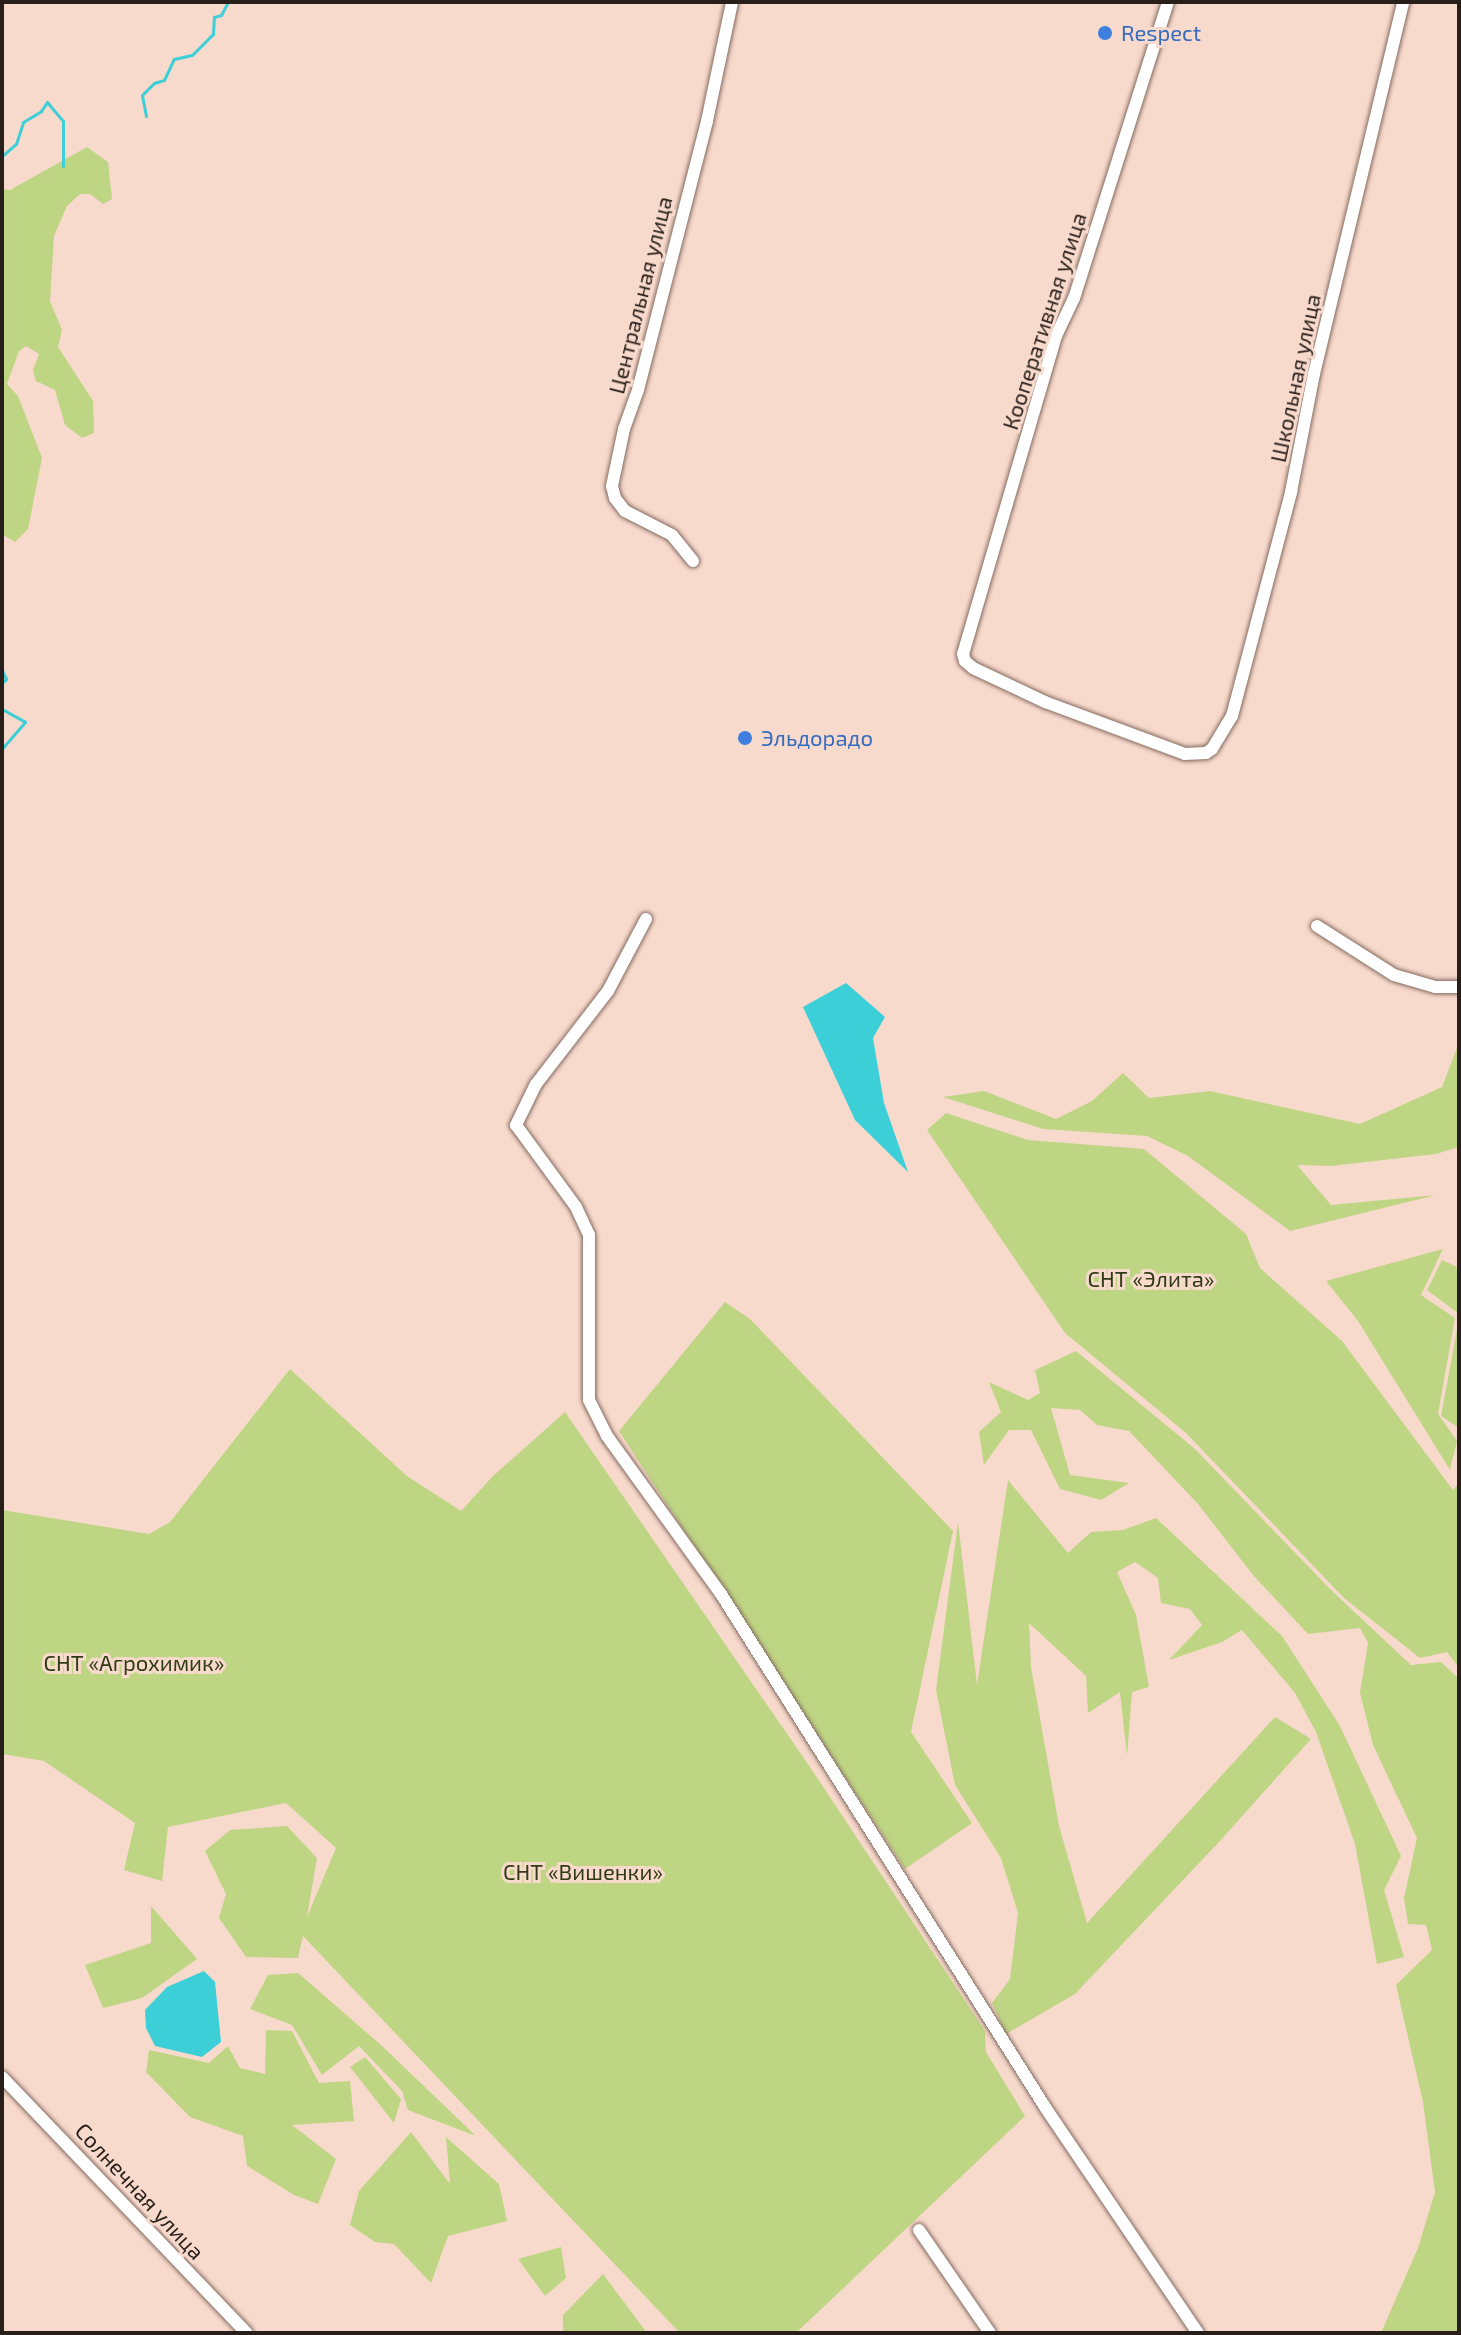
<!DOCTYPE html>
<html>
<head>
<meta charset="utf-8">
<style>
	body { margin:0 }
	#map { position:relative; width:1461px; height:2335px; overflow:hidden; background:#f8dacd; font-family:"Exo 2",sans-serif }
	div>[style] { position:absolute }
	.green>* { inset:0; background:#bed584 }
	.water>* { inset:0; background:#3ccfd8 }
	.stream>* { height:3px; margin:-1.5px; padding:0 1.5px; transform-origin:1.5px; border-radius:1.5px; background:#3ccfd8 }
	.roads { filter:drop-shadow(0 0 2px #856b60) drop-shadow(0 0 2px #856b60) }
	.street>* { height:12px; margin:-6px; padding:0 6px; transform-origin:6px; border-radius:6px; background:#fff }
	.dots>* { width:22px; height:22px; translate:-50% -50%; box-sizing:border-box; border:4px solid #f8dacd; border-radius:50% }
	span { translate:-50% -50%; white-space:nowrap; text-align:center; line-height:1.15; -webkit-text-stroke:6px #f8dacd; paint-order:stroke }
	.shop-label { font-size:22px; color:#366cbe }
	.left { translate:0 -50%; text-align:left }
	.street-label { font-size:22px; color:#291f1a }
	.park-label { font-size:22px; color:#313b15 }
	.frame { position:absolute; inset:0; border:4px solid #291f1a; pointer-events:none }
</style>
</head>
<body>
<div id="map">
	<div class="green">
		<i style="clip-path:polygon(87px 147px,108px 162px,112px 199px,103px 204px,90px 194px,80px 194px,67px 206px,54px 236px,50px 301px,62px 330px,58px 347px,93px 401px,94px 433px,82px 438px,65px 425px,55px 390px,36px 381px,33px 370px,39px 354px,26px 346px,19px 351px,7px 384px,18px 396px,42px 458px,28px 529px,15px 542px,2px 534px,2px 189px,10px 190px)"></i>
		<i style="clip-path:polygon(1459px 1043px,1459px 1147px,1436px 1154px,1331px 1166px,1297px 1165px,1331px 1205px,1436px 1195px,1290px 1231px,1188px 1156px,1147px 1136px,1043px 1129px,943px 1097px,984px 1091px,1056px 1119px,1092px 1101px,1123px 1073px,1149px 1098px,1210px 1091px,1360px 1124px,1442px 1087px)"></i>
		<i style="clip-path:polygon(946px 1113px,1028px 1140px,1144px 1149px,1246px 1234px,1260px 1268px,1342px 1341px,1453px 1490px,1459px 1483px,1459px 1668px,1447px 1652px,1420px 1658px,1344px 1598px,1186px 1433px,1065px 1333px,927px 1130px)"></i>
		<i style="clip-path:polygon(1443px 1249px,1421px 1295px,1455px 1318px,1438px 1414px,1457px 1441px,1450px 1470px,1358px 1321px,1326px 1281px)"></i>
		<i style="clip-path:polygon(1442px 1260px,1459px 1268px,1459px 1314px,1427px 1290px)"></i>
		<i style="clip-path:polygon(725px 1302px,750px 1319px,953px 1531px,911px 1732px,972px 1823px,905px 1869px,619px 1431px)"></i>
		<i style="clip-path:polygon(1459px 1319px,1459px 1428px,1441px 1416px)"></i>
		<i style="clip-path:polygon(1076px 1351px,1195px 1449px,1330px 1589px,1411px 1665px,1441px 1662px,1459px 1679px,1459px 2333px,1381px 2333px,1418px 2248px,1435px 2192px,1423px 2102px,1396px 1985px,1432px 1950px,1426px 1925px,1408px 1924px,1404px 1898px,1417px 1838px,1373px 1745px,1360px 1693px,1368px 1643px,1360px 1628px,1308px 1634px,1253px 1575px,1198px 1504px,1129px 1431px,1097px 1425px,1080px 1410px,1051px 1408px,1070px 1475px,1129px 1483px,1101px 1500px,1060px 1489px,1031px 1430px,1009px 1430px,984px 1465px,979px 1432px,1001px 1412px,989px 1382px,1028px 1400px,1040px 1393px,1035px 1370px)"></i>
		<i style="clip-path:polygon(290px 1369px,407px 1476px,461px 1511px,493px 1476px,565px 1412px,812px 1770px,985px 2031px,986px 2052px,1025px 2116px,796px 2333px,680px 2333px,303px 1936px,298px 1958px,246px 1957px,219px 1918px,226px 1894px,205px 1851px,230px 1830px,287px 1826px,317px 1858px,307px 1917px,336px 1848px,286px 1803px,168px 1827px,162px 1881px,124px 1870px,135px 1823px,44px 1761px,2px 1754px,2px 1510px,149px 1534px,170px 1522px)"></i>
		<i style="clip-path:polygon(1008px 1480px,1068px 1553px,1091px 1532px,1123px 1530px,1156px 1518px,1282px 1636px,1340px 1726px,1401px 1856px,1384px 1890px,1404px 1957px,1377px 1964px,1355px 1844px,1316px 1732px,1295px 1693px,1242px 1630px,1222px 1642px,1169px 1660px,1202px 1625px,1190px 1609px,1161px 1603px,1158px 1578px,1135px 1562px,1117px 1572px,1136px 1615px,1149px 1687px,1132px 1692px,1127px 1756px,1120px 1692px,1088px 1713px,1086px 1676px,1029px 1623px,1031px 1667px,1059px 1826px,1087px 1923px,1275px 1717px,1311px 1739px,1219px 1842px,1075px 1994px,1006px 2034px,992px 2003px,1010px 1979px,1018px 1913px,1001px 1858px,955px 1785px,936px 1690px,958px 1522px,977px 1685px)"></i>
		<i style="clip-path:polygon(151px 1906px,197px 1959px,142px 1998px,103px 2008px,85px 1965px,151px 1943px)"></i>
		<i style="clip-path:polygon(298px 1973px,381px 2045px,476px 2136px,408px 2110px,402px 2091px,359px 2046px,322px 2075px,292px 2025px,250px 2009px,268px 1975px)"></i>
		<i style="clip-path:polygon(266px 2030px,292px 2031px,319px 2083px,350px 2081px,354px 2121px,292px 2125px,336px 2159px,318px 2204px,294px 2195px,247px 2166px,243px 2136px,190px 2117px,146px 2072px,149px 2050px,209px 2063px,228px 2046px,240px 2068px,265px 2074px)"></i>
		<i style="clip-path:polygon(365px 2057px,401px 2099px,394px 2123px,350px 2067px)"></i>
		<i style="clip-path:polygon(411px 2132px,450px 2184px,446px 2137px,499px 2184px,507px 2221px,448px 2236px,431px 2283px,394px 2244px,375px 2242px,350px 2225px,359px 2191px)"></i>
		<i style="clip-path:polygon(561px 2247px,566px 2278px,545px 2296px,518px 2259px)"></i>
		<i style="clip-path:polygon(603px 2274px,647px 2333px,563px 2333px,563px 2315px)"></i>
	</div>
	<div class="water">
		<i style="clip-path:polygon(846px 983px,885px 1017px,873px 1038px,884px 1103px,908px 1172px,855px 1120px,803px 1007px)"></i>
		<i style="clip-path:polygon(204px 1971px,215px 1982px,221px 2042px,202px 2057px,155px 2046px,146px 2028px,145px 2010px,167px 1987px)"></i>
	</div>
	<div class="stream">
		<i style="left:146px;top:116px;width:21px;rotate:-101deg"></i>
		<i style="left:142px;top:95px;width:17px;rotate:-45deg"></i>
		<i style="left:154px;top:83px;width:10px;rotate:-17deg"></i>
		<i style="left:164px;top:80px;width:23px;rotate:-65deg"></i>
		<i style="left:174px;top:59px;width:18px;rotate:-13deg"></i>
		<i style="left:192px;top:55px;width:30px;rotate:-45deg"></i>
		<i style="left:213px;top:34px;width:17px;rotate:-87deg"></i>
		<i style="left:214px;top:17px;width:7px;rotate:-16deg"></i>
		<i style="left:221px;top:15px;width:15px;rotate:-62deg"></i>
		<i style="left:2px;top:156px;width:18px;rotate:-41deg"></i>
		<i style="left:16px;top:144px;width:23px;rotate:-72deg"></i>
		<i style="left:23px;top:122px;width:21px;rotate:-31deg"></i>
		<i style="left:41px;top:111px;width:11px;rotate:-56deg"></i>
		<i style="left:47px;top:102px;width:25px;rotate:50deg"></i>
		<i style="left:63px;top:121px;width:45px;rotate:90deg"></i>
		<i style="left:2px;top:670px;width:10px;rotate:66deg"></i>
		<i style="left:6px;top:679px;width:6px;rotate:135deg"></i>
		<i style="left:2px;top:709px;width:26px;rotate:29deg"></i>
		<i style="left:25px;top:722px;width:35px;rotate:131deg"></i>
	</div>
	<div class="roads">
		<div class="street">
			<i style="left:1168px;top:2px;width:311px;rotate:107.6deg"></i>
			<i style="left:1074px;top:298px;width:42px;rotate:115.3deg"></i>
			<i style="left:1056px;top:336px;width:331px;rotate:106.3deg"></i>
			<i style="left:963px;top:654px;width:7px;rotate:74deg"></i>
			<i style="left:965px;top:661px;width:11px;rotate:41deg"></i>
			<i style="left:973px;top:668px;width:80px;rotate:25.3deg"></i>
			<i style="left:1045px;top:702px;width:149px;rotate:20.4deg"></i>
			<i style="left:1185px;top:754px;width:21px;rotate:-3deg"></i>
			<i style="left:1206px;top:753px;width:7px;rotate:-34deg"></i>
			<i style="left:1212px;top:749px;width:39px;rotate:-59deg"></i>
			<i style="left:1232px;top:716px;width:232px;rotate:-75.2deg"></i>
			<i style="left:1291px;top:492px;width:120px;rotate:-79deg"></i>
			<i style="left:1314px;top:374px;width:382px;rotate:-76.5deg"></i>
			<i style="left:693px;top:561px;width:33px;rotate:-129deg"></i>
			<i style="left:672px;top:535px;width:53px;rotate:-152.9deg"></i>
			<i style="left:625px;top:511px;width:16px;rotate:-128deg"></i>
			<i style="left:615px;top:498px;width:12px;rotate:-104deg"></i>
			<i style="left:612px;top:486px;width:58px;rotate:-78.1deg"></i>
			<i style="left:624px;top:429px;width:41px;rotate:-70.3deg"></i>
			<i style="left:638px;top:390px;width:278px;rotate:-75.6deg"></i>
			<i style="left:707px;top:121px;width:122px;rotate:-78.1deg"></i>
			<i style="left:646px;top:919px;width:81px;rotate:117.8deg"></i>
			<i style="left:608px;top:991px;width:118px;rotate:127.7deg"></i>
			<i style="left:536px;top:1084px;width:46px;rotate:116deg"></i>
			<i style="left:516px;top:1125px;width:102px;rotate:53.8deg"></i>
			<i style="left:576px;top:1207px;width:31px;rotate:65deg"></i>
			<i style="left:589px;top:1235px;width:165px;rotate:90deg"></i>
			<i style="left:589px;top:1400px;width:40px;rotate:63.4deg"></i>
			<i style="left:607px;top:1436px;width:195px;rotate:54.2deg"></i>
			<i style="left:721px;top:1594px;width:607px;rotate:57.72deg"></i>
			<i style="left:1045px;top:2107px;width:273px;rotate:55.9deg"></i>
			<i style="left:1317px;top:926px;width:91px;rotate:32.5deg"></i>
			<i style="left:1394px;top:975px;width:43px;rotate:16.3deg"></i>
			<i style="left:1435px;top:987px;width:24px"></i>
			<i style="left:2px;top:2077px;width:354px;rotate:46.3deg"></i>
			<i style="left:919px;top:2230px;width:125px;rotate:55.4deg"></i>
		</div>
	</div>
	<div class="dots">
		<i style="left:1105px;top:33px;background:#3f7fe0"></i>
		<i style="left:745px;top:738px;background:#3f7fe0"></i>
	</div>
	<div class="shop-label">
		<span class="left" style="left:1121px;top:33px">Respect</span>
		<span class="left" style="left:761px;top:738px">Эльдорадо</span>
	</div>
	<div class="street-label">
		<span style="left:640px;top:295px;rotate:-76deg">Центральная улица</span>
		<span style="left:1044px;top:321px;rotate:-72deg">Кооперативная улица</span>
		<span style="left:1295px;top:378px;rotate:-78deg">Школьная улица</span>
		<span style="left:140px;top:2191px;rotate:47deg">Солнечная улица</span>
	</div>
	<div class="park-label">
		<span style="left:1151px;top:1279px">СНТ «Элита»</span>
		<span style="left:134px;top:1663px">СНТ «Агрохимик»</span>
		<span style="left:583px;top:1872px">СНТ «Вишенки»</span>
	</div>
	<div class="frame"></div>
</div>
</body>
</html>
